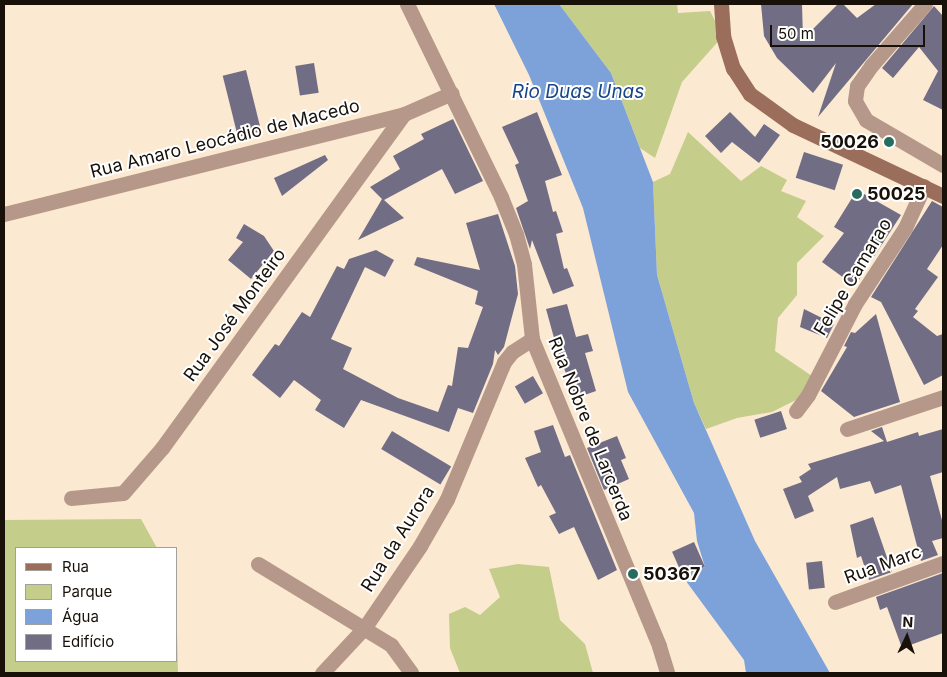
<!DOCTYPE html>
<html>
<head>
<meta charset="utf-8">
<style>
	body { margin:0 }
	#map { position:relative; width:947px; height:677px; overflow:hidden; background:#fce9d1; font-family:Inter,sans-serif }
	div>[style] { position:absolute }
	.green>* { inset:0; background:#c5cd8a }
	.water>* { inset:0; background:#7ca2d9 }
	.building>* { inset:0; background:#716d85; transform-origin:0 0 }
	.street>* { height:15px; margin:-7.5px; padding:0 7.5px; transform-origin:7.5px; border-radius:7.5px; background:#b6988a }
	.secondary>* { height:15px; margin:-7.5px; padding:0 7.5px; transform-origin:7.5px; border-radius:7.5px; background:#9a6e5b }
	.dots>* { width:14px; height:14px; translate:-50% -50%; box-sizing:border-box; border:2px solid #fff; border-radius:50% }
	span { translate:-50% -50%; white-space:nowrap; text-align:center; line-height:1.15; -webkit-text-stroke:4px #fff; paint-order:stroke }
	.street-label { font-size:18px; color:#171109 }
	.poi-label { font-size:18px; color:#171109; font-weight:700 }
	.right { translate:-100% -50%; text-align:right }
	.left { translate:0 -50%; text-align:left }
	.water-label { font-size:19px; color:#164688; font-style:italic }
	.frame { position:absolute; inset:0; border:5px solid #171109; pointer-events:none }
	.legend { position:absolute; left:15px; top:547px; width:162px; height:115px; box-sizing:border-box; background:#fff; border:1px solid #a2a09d; margin:0; padding:6px 9px; list-style:none; font-size:15px; color:#171109 }
	.legend li { display:flex; align-items:center; gap:10px; height:25px }
	.legend b { width:25px; border:1px solid #a2a09d }
	.north { position:absolute; left:882px; top:612px; width:50px; height:50px; -webkit-text-stroke:4px #fff; paint-order:stroke; rotate:3deg; font-size:14px; font-weight:700; line-height:20px; text-align:center; color:#171109 }
	.north::after { content:''; display:block; margin:auto; width:18px; height:22px; background:#171109; clip-path:polygon(50% 0,100% 100%,50% 72%,0 100%) }
	.scale { position:absolute; left:770px; top:25px; width:155px; height:22px; box-sizing:border-box; border:2px solid #171109; border-top:0; padding-left:6px; font-size:15px; line-height:18px; white-space:nowrap; color:#171109; -webkit-text-stroke:4px #fff; paint-order:stroke }
</style>
</head>
<body>
<div id="map">
	<div class="green">
		<i style="clip-path:polygon(559px 4px,677px 4px,678px 13px,710px 11px,723px 36px,682px 82px,655px 158px,640px 148px,611px 73px)"></i>
		<i style="clip-path:polygon(688px 132px,741px 181px,761px 166px,787px 180px,781px 191px,806px 201px,797px 217px,824px 236px,797px 263px,797px 295px,778px 318px,775px 351px,812px 376px,798px 399px,772px 412px,737px 418px,706px 429px,694px 403px,657px 275px,653px 182px,670px 174px)"></i>
		<i style="clip-path:polygon(141px 519px,157px 548px,16px 548px,16px 661px,176px 661px,176px 585px,178px 673px,4px 673px,4px 520px)"></i>
		<i style="clip-path:polygon(518px 564px,549px 567px,560px 620px,585px 644px,593px 673px,460px 673px,450px 648px,449px 614px,465px 607px,480px 615px,500px 597px,489px 569px)"></i>
	</div>
	<div class="water">
		<i style="clip-path:polygon(494px 4px,559px 4px,611px 73px,653px 182px,657px 275px,694px 403px,755px 541px,830px 673px,746px 673px,744px 660px,683px 577px,705px 567px,697px 541px,694px 513px,628px 392px,583px 208px,529px 75px)"></i>
	</div>
	<div class="building">
		<i style="clip-path:polygon(761px 4px,802px 4px,803px 39px,838px 4px,843px 4px,857px 18px,876px 4px,913px 4px,818px 117px,836px 63px,813px 93px,777px 58px,764px 36px)"></i>
		<i style="clip-path:polygon(934px 6px,943px 16px,943px 110px,923px 100px,938px 71px,919px 47px,893px 78px,882px 68px)"></i>
		<i style="left:314px;top:63px;width:30px;height:19px;rotate:81deg"></i>
		<i style="left:246px;top:70px;width:63px;height:24px;rotate:76deg"></i>
		<i style="clip-path:polygon(537px 112px,562px 175px,545px 181px,553px 212px,556px 211px,563px 232px,556px 234px,564px 269px,567px 268px,574px 286px,553px 294px,532px 240px,530px 249px,516px 208px,528px 201px,515px 165px,519px 163px,502px 127px)"></i>
		<i style="clip-path:polygon(730px 112px,755px 137px,764px 124px,780px 135px,759px 163px,732px 142px,721px 153px,705px 136px)"></i>
		<i style="clip-path:polygon(453px 119px,483px 181px,455px 194px,442px 169px,384px 200px,404px 218px,358px 240px,382px 199px,370px 187px,400px 169px,393px 156px,424px 139px,421px 134px)"></i>
		<i style="left:804px;top:152px;width:41px;height:27px;rotate:18deg"></i>
		<i style="clip-path:polygon(325px 155px,328px 160px,282px 196px,274px 178px)"></i>
		<i style="clip-path:polygon(857px 190px,901px 215px,855px 286px,822px 262px,844px 233px,834px 227px)"></i>
		<i style="clip-path:polygon(932px 201px,943px 207px,943px 245px,927px 269px,938px 277px,915px 309px,918px 311px,913px 317px,937px 336px,943px 334px,943px 375px,924px 385px,881px 302px,871px 297px)"></i>
		<i style="clip-path:polygon(498px 214px,515px 266px,518px 294px,504px 347px,498px 355px,495px 350px,493px 364px,473px 413px,458px 408px,449px 432px,361px 400px,344px 428px,315px 410px,321px 400px,294px 380px,280px 398px,252px 375px,275px 344px,279px 346px,302px 312px,310px 317px,337px 266px,344px 269px,349px 259px,376px 250px,394px 260px,385px 277px,365px 267px,331px 339px,352px 348px,343px 369px,398px 398px,438px 412px,448px 385px,452px 386px,458px 347px,468px 348px,483px 307px,475px 304px,478px 291px,414px 265px,417px 257px,480px 270px,466px 223px)"></i>
		<i style="clip-path:polygon(244px 224px,264px 236px,274px 251px,251px 279px,228px 260px,243px 242px,236px 238px)"></i>
		<i style="clip-path:polygon(567px 304px,576px 337px,588px 334px,593px 351px,585px 353px,596px 391px,576px 398px,559px 356px,546px 309px)"></i>
		<i style="clip-path:polygon(804px 309px,834px 324px,827px 338px,800px 327px)"></i>
		<i style="clip-path:polygon(876px 314px,900px 402px,854px 417px,821px 391px,847px 347px,844px 346px,851px 332px,855px 333px)"></i>
		<i style="left:533px;top:376px;width:20px;height:21px;rotate:60deg"></i>
		<i style="left:781px;top:411px;width:19px;height:28px;rotate:72deg"></i>
		<i style="clip-path:polygon(553px 425px,565px 457px,570px 455px,617px 570px,598px 580px,574px 527px,559px 534px,549px 516px,556px 513px,541px 485px,538px 487px,525px 458px,541px 452px,534px 431px)"></i>
		<i style="clip-path:polygon(882px 427px,887px 442px,918px 432px,919px 436px,943px 429px,943px 472px,930px 476px,943px 524px,943px 538px,932px 541px,938px 555px,921px 561px,901px 485px,875px 494px,870px 481px,840px 489px,837px 477px,808px 496px,814px 511px,795px 519px,783px 489px,802px 482px,799px 477px,811px 469px,808px 464px,884px 441px,871px 431px)"></i>
		<i style="left:392px;top:431px;width:69px;height:21px;rotate:31deg"></i>
		<i style="clip-path:polygon(617px 436px,626px 458px,621px 460px,629px 479px,604px 490px,587px 448px)"></i>
		<i style="clip-path:polygon(873px 517px,892px 572px,869px 580px,861px 556px,857px 558px,850px 525px)"></i>
		<i style="left:694px;top:542px;width:27px;height:24px;rotate:66deg"></i>
		<i style="left:822px;top:561px;width:27px;height:16px;rotate:84deg"></i>
		<i style="clip-path:polygon(943px 573px,943px 633px,902px 648px,887px 607px,880px 610px,876px 597px)"></i>
	</div>
	<div class="street">
		<i style="left:407px;top:4px;width:215px;rotate:64deg"></i>
		<i style="left:501px;top:197px;width:40px;rotate:68deg"></i>
		<i style="left:516px;top:234px;width:31px;rotate:75deg"></i>
		<i style="left:524px;top:264px;width:75px;rotate:83.9deg"></i>
		<i style="left:532px;top:339px;width:332px;rotate:67.5deg"></i>
		<i style="left:659px;top:646px;width:28px;rotate:73deg"></i>
		<i style="left:925px;top:4px;width:82px;rotate:131.1deg"></i>
		<i style="left:871px;top:66px;width:24px;rotate:125deg"></i>
		<i style="left:857px;top:86px;width:15px;rotate:98deg"></i>
		<i style="left:855px;top:101px;width:22px;rotate:60deg"></i>
		<i style="left:866px;top:120px;width:89px;rotate:30.3deg"></i>
		<i style="left:4px;top:214px;width:412px;rotate:-14deg"></i>
		<i style="left:404px;top:114px;width:52px;rotate:-23.6deg"></i>
		<i style="left:796px;top:411px;width:20px;rotate:-53deg"></i>
		<i style="left:808px;top:395px;width:102px;rotate:-62.7deg"></i>
		<i style="left:855px;top:304px;width:91px;rotate:-56.7deg"></i>
		<i style="left:905px;top:228px;width:46px;rotate:-65.7deg"></i>
		<i style="left:847px;top:429px;width:101px;rotate:-18.4deg"></i>
		<i style="left:71px;top:498px;width:52px;rotate:-5.5deg"></i>
		<i style="left:123px;top:493px;width:60px;rotate:-49.1deg"></i>
		<i style="left:162px;top:448px;width:412px;rotate:-54.1deg"></i>
		<i style="left:258px;top:564px;width:156px;rotate:31.3deg"></i>
		<i style="left:391px;top:645px;width:34px;rotate:54deg"></i>
		<i style="left:835px;top:602px;width:115px;rotate:-19.9deg"></i>
		<i style="left:322px;top:673px;width:63px;rotate:-46.9deg"></i>
		<i style="left:365px;top:627px;width:98px;rotate:-55.8deg"></i>
		<i style="left:420px;top:546px;width:54px;rotate:-60.1deg"></i>
		<i style="left:447px;top:499px;width:148px;rotate:-67.4deg"></i>
		<i style="left:504px;top:362px;width:13px;rotate:-51deg"></i>
		<i style="left:512px;top:352px;width:24px;rotate:-33deg"></i>
	</div>
	<div class="secondary">
		<i style="left:721px;top:4px;width:32px;rotate:86deg"></i>
		<i style="left:723px;top:36px;width:34px;rotate:73deg"></i>
		<i style="left:733px;top:68px;width:31px;rotate:57deg"></i>
		<i style="left:750px;top:94px;width:53px;rotate:35.8deg"></i>
		<i style="left:793px;top:125px;width:166px;rotate:25.3deg"></i>
	</div>
	<div class="dots">
		<i style="left:889px;top:142px;background:#286c5f"></i>
		<i style="left:857px;top:194px;background:#286c5f"></i>
		<i style="left:633px;top:574px;background:#286c5f"></i>
	</div>
	<div class="street-label">
		<span style="left:225px;top:139px;rotate:-14deg">Rua Amaro Leocádio de Macedo</span>
		<span style="left:853px;top:277px;rotate:-59deg">Felipe Camarao</span>
		<span style="left:235px;top:315px;rotate:-54deg">Rua José Monteiro</span>
		<span style="left:590px;top:429px;rotate:68deg">Rua Nobre de Larcerda</span>
		<span style="left:398px;top:539px;rotate:-58deg">Rua da Aurora</span>
		<span style="left:883px;top:565px;rotate:-20deg">Rua Marc</span>
	</div>
	<div class="poi-label">
		<span class="right" style="left:879px;top:142px">50026</span>
		<span class="left" style="left:867px;top:194px">50025</span>
		<span class="left" style="left:643px;top:574px">50367</span>
	</div>
	<div class="water-label">
		<span style="left:578px;top:92px">Rio Duas Unas</span>
	</div>
	<div class="frame"></div>
	<ul class="legend">
	<li><b style="height:6px;background:#9a6e5b"></b>Rua</li>
	<li><b style="height:14px;background:#c5cd8a"></b>Parque</li>
	<li><b style="height:14px;background:#7ca2d9"></b>Água</li>
	<li><b style="height:14px;background:#716d85"></b>Edifício</li>
	</ul>
	<div class="north">N</div>
	<div class="scale">50 m</div>
</div>
</body>
</html>
